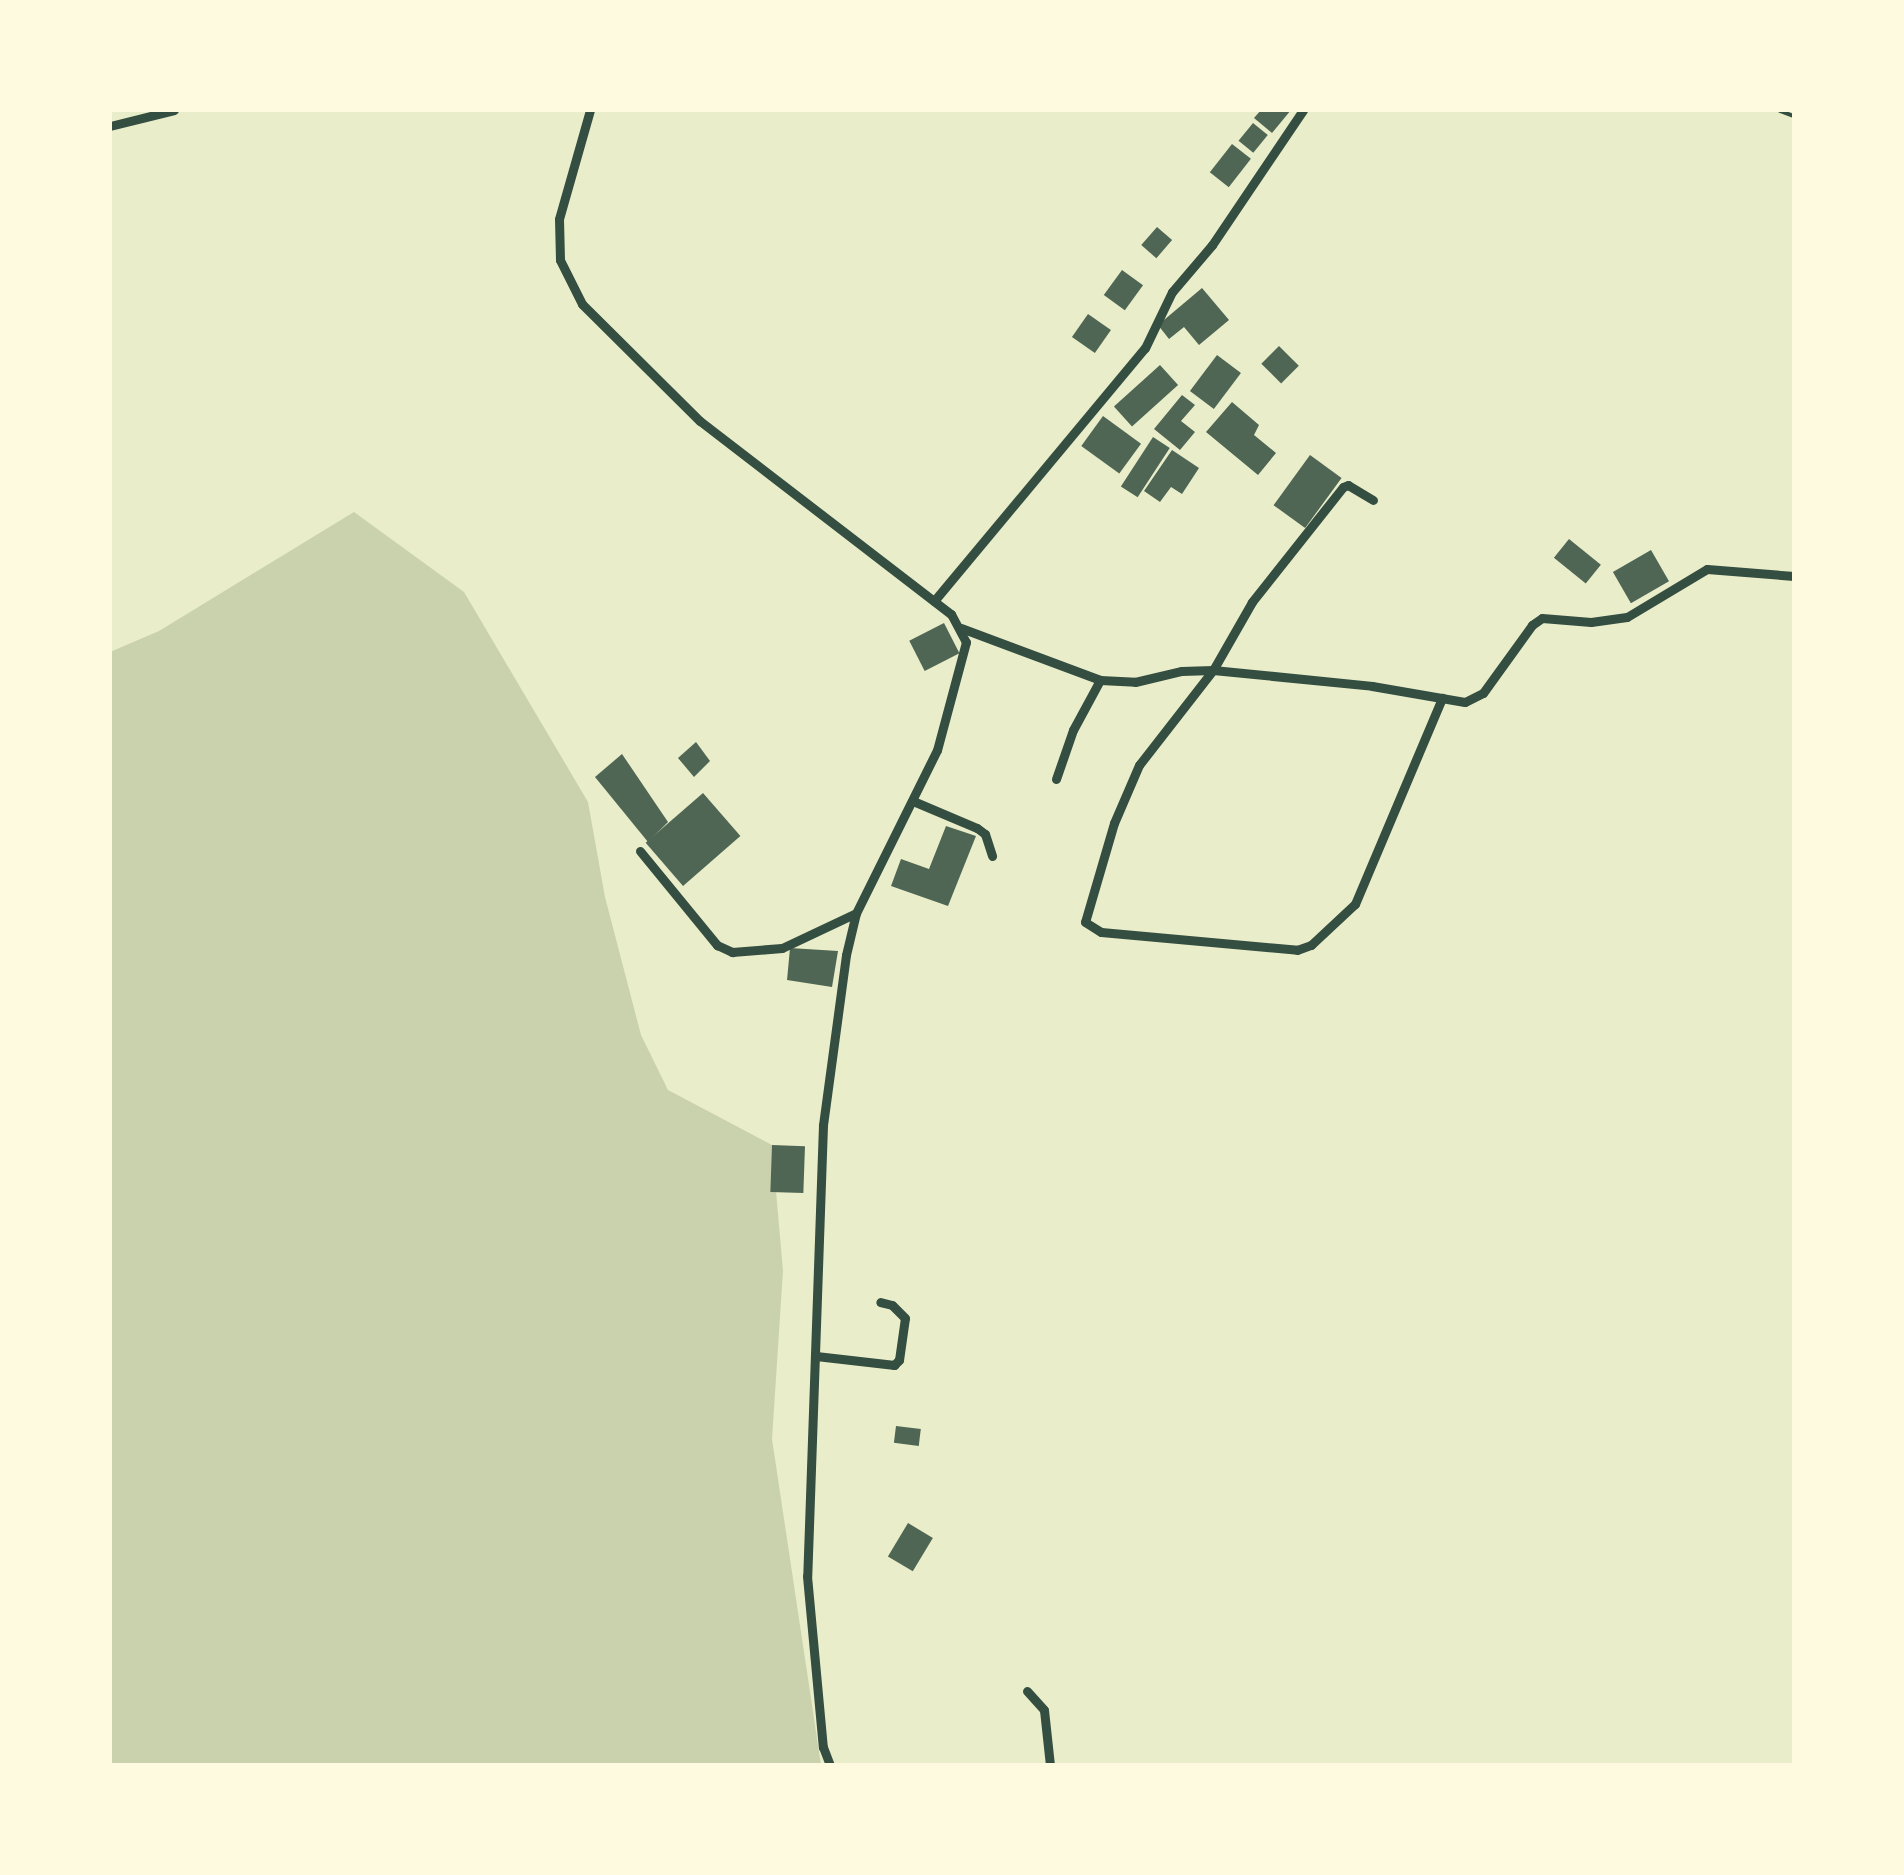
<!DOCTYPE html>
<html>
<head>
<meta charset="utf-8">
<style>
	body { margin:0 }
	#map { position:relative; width:1904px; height:1875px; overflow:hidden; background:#e9edc9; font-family:"DejaVu Sans",sans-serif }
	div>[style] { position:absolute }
	.green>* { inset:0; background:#cad2ad }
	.building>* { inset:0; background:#4f6655; transform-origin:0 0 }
	.path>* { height:4px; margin:-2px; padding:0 2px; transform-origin:2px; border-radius:2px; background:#344e41 }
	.minor>* { height:9px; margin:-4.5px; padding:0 4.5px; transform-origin:4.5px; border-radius:4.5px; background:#344e41 }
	span { translate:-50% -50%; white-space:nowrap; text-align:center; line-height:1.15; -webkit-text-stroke:9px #fefae0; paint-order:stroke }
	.frame { position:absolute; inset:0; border:112px solid #fefae0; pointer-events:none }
</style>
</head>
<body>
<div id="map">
	<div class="green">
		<i style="clip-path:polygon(354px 512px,464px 592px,588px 802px,605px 897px,641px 1035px,668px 1090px,772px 1145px,783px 1271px,772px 1439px,821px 1765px,110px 1765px,110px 652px,159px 631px)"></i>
	</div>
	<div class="building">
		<i style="clip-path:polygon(1261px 110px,1291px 110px,1272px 133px,1254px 118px)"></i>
		<i style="left:1253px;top:123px;width:19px;height:23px;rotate:39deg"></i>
		<i style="left:1232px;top:144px;width:24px;height:36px;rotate:38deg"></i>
		<i style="left:1157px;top:227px;width:20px;height:24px;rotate:41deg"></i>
		<i style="left:1122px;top:270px;width:26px;height:31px;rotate:36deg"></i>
		<i style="clip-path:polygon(1202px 288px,1229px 320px,1199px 345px,1184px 327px,1169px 339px,1158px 325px)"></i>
		<i style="left:1088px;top:314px;width:28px;height:28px;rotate:35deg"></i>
		<i style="left:1279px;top:346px;width:28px;height:25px;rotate:45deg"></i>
		<i style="left:1217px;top:355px;width:30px;height:45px;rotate:37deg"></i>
		<i style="left:1160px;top:365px;width:27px;height:62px;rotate:48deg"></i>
		<i style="clip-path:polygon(1182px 395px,1195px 405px,1181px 421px,1195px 432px,1180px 450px,1154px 429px)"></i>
		<i style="clip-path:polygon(1232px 402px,1259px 425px,1254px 435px,1276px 453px,1258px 475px,1206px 432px)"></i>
		<i style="left:1103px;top:416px;width:47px;height:37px;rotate:36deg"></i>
		<i style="left:1153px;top:437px;width:20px;height:59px;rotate:33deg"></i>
		<i style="clip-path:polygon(1172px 450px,1199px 468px,1182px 494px,1171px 487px,1160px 502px,1144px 491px)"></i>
		<i style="left:1310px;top:455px;width:39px;height:62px;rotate:36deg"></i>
		<i style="left:1569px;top:539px;width:41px;height:24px;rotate:39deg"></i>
		<i style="left:1651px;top:550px;width:36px;height:44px;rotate:60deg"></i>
		<i style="left:944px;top:623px;width:34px;height:39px;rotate:63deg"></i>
		<i style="clip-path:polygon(696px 742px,710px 761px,694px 777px,678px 758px)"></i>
		<i style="clip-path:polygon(622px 754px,668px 822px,648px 842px,595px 777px)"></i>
		<i style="left:703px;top:793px;width:57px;height:76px;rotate:49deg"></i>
		<i style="clip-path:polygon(946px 826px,976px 836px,948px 906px,891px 886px,901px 859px,929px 869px)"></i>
		<i style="clip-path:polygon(790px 948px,838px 951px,832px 987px,787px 980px)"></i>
		<i style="left:772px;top:1145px;width:33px;height:47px;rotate:2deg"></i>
		<i style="left:896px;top:1426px;width:25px;height:17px;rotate:7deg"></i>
		<i style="left:908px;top:1523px;width:29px;height:39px;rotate:31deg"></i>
	</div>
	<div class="path">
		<i style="left:1778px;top:110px;width:17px;rotate:21deg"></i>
	</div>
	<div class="minor">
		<i style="left:590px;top:110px;width:113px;rotate:105.9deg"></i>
		<i style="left:559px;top:219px;width:41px;rotate:88.6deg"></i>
		<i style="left:560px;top:260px;width:49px;rotate:63.4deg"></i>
		<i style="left:582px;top:304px;width:166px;rotate:44.8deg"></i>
		<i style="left:700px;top:421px;width:317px;rotate:37.6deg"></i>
		<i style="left:951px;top:614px;width:32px;rotate:62deg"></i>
		<i style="left:966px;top:642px;width:112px;rotate:105deg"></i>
		<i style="left:937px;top:750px;width:182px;rotate:116.4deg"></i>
		<i style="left:856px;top:913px;width:43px;rotate:103.4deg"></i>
		<i style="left:846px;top:955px;width:172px;rotate:97.7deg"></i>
		<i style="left:823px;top:1125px;width:451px;rotate:92deg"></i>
		<i style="left:807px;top:1576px;width:172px;rotate:84.7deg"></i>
		<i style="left:823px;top:1747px;width:19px;rotate:69deg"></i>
		<i style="left:110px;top:126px;width:66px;rotate:-14deg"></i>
		<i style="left:1373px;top:500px;width:29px;rotate:-149deg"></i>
		<i style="left:1348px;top:485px;width:5px;rotate:158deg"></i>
		<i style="left:1343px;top:487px;width:147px;rotate:128.4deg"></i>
		<i style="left:1252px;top:602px;width:78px;rotate:119.8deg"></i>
		<i style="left:1213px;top:670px;width:120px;rotate:127.9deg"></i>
		<i style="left:1139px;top:765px;width:63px;rotate:113.3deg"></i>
		<i style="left:1114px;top:823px;width:103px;rotate:106.3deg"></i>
		<i style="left:1085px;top:922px;width:19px;rotate:32deg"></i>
		<i style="left:1101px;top:932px;width:197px;rotate:5.2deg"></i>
		<i style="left:1297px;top:950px;width:15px;rotate:-20deg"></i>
		<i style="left:1311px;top:945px;width:60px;rotate:-43deg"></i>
		<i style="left:1355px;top:904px;width:224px;rotate:-67.1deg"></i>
		<i style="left:934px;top:601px;width:329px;rotate:-50.2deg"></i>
		<i style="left:1145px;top:348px;width:62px;rotate:-64.3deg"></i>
		<i style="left:1172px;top:292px;width:62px;rotate:-49.6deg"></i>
		<i style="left:1212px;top:245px;width:163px;rotate:-56deg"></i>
		<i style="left:961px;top:628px;width:148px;rotate:20.5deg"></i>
		<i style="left:1100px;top:680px;width:35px;rotate:3deg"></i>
		<i style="left:1135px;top:682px;width:47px;rotate:-13.4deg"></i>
		<i style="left:1181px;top:671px;width:32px;rotate:-2deg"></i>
		<i style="left:1213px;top:670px;width:160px;rotate:5.7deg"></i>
		<i style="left:1372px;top:686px;width:94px;rotate:9.8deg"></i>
		<i style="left:1465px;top:702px;width:20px;rotate:-27deg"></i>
		<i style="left:1483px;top:693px;width:84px;rotate:-54.2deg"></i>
		<i style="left:1532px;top:625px;width:12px;rotate:-35deg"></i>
		<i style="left:1542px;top:618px;width:49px;rotate:4.7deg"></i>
		<i style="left:1591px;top:622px;width:36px;rotate:-8deg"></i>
		<i style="left:1627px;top:617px;width:93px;rotate:-31deg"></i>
		<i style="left:1707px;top:569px;width:87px;rotate:4.6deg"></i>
		<i style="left:1056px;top:779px;width:52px;rotate:-70.9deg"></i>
		<i style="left:1073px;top:730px;width:57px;rotate:-61.6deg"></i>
		<i style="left:913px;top:801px;width:69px;rotate:22.9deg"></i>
		<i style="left:977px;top:828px;width:10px;rotate:37deg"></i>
		<i style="left:985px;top:834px;width:23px;rotate:72deg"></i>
		<i style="left:640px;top:851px;width:122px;rotate:50.7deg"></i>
		<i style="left:717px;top:945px;width:17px;rotate:25deg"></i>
		<i style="left:732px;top:952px;width:50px;rotate:-4.6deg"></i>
		<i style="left:782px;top:948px;width:82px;rotate:-25.3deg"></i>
		<i style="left:816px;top:1356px;width:79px;rotate:6.6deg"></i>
		<i style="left:894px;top:1365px;width:7px;rotate:-45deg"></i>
		<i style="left:899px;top:1360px;width:42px;rotate:-81.9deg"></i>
		<i style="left:905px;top:1318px;width:18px;rotate:-135deg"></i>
		<i style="left:892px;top:1305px;width:12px;rotate:-166deg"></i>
		<i style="left:1027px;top:1691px;width:25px;rotate:48deg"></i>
		<i style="left:1044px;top:1710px;width:55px;rotate:83.8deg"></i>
	</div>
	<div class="frame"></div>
</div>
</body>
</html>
